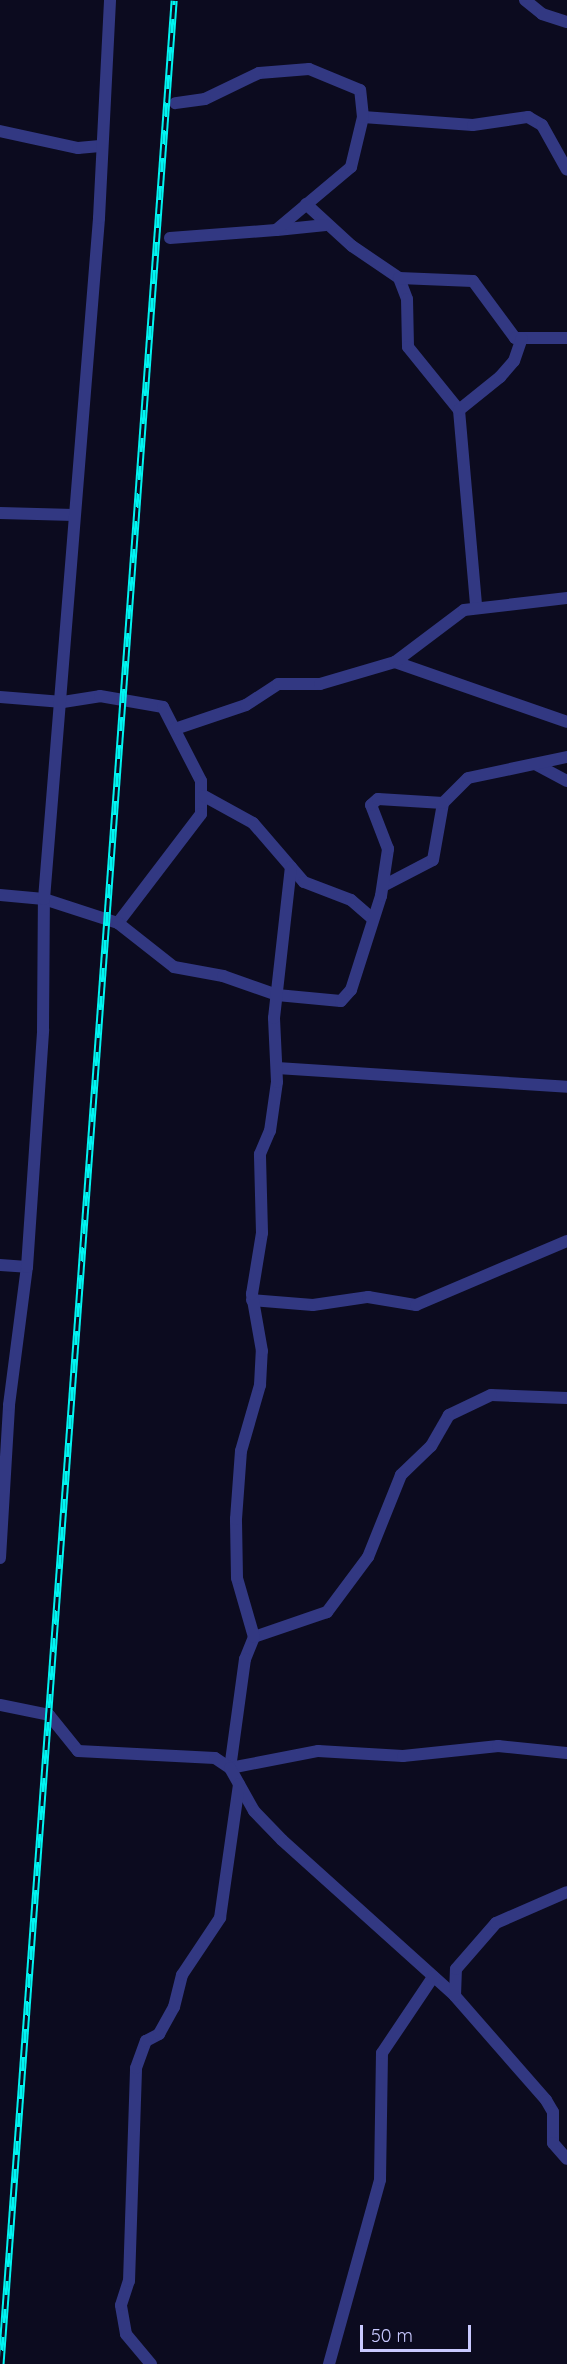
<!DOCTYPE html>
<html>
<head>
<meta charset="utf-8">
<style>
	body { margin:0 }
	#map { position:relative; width:567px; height:2364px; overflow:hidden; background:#0c0b1f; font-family:Quicksand,sans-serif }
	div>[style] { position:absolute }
	.street>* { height:12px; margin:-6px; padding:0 6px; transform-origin:6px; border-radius:6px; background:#323882 }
	.rail>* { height:7px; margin-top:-3.5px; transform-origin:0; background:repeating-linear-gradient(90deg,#0c0b1f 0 14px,#00f4f1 0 28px); box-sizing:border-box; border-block:2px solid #00f4f1 }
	span { translate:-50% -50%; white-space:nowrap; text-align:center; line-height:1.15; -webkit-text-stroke:4.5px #0c0b1f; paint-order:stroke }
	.scale { position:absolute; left:360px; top:2325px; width:111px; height:27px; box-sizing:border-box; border:3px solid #c9c9ff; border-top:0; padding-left:8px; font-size:18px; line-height:21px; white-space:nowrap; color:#c9c9ff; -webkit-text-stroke:4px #0c0b1f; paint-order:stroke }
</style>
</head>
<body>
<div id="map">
	<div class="street">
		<i style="left:525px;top:0;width:22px;rotate:39deg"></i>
		<i style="left:542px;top:14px;width:26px;rotate:18deg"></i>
		<i style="left:363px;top:117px;width:110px;rotate:4.2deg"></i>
		<i style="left:473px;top:125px;width:56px;rotate:-8.3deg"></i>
		<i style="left:528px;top:117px;width:16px;rotate:30deg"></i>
		<i style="left:542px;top:125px;width:51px;rotate:60.9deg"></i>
		<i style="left:0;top:131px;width:80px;rotate:12.3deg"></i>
		<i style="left:78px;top:148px;width:22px;rotate:-5deg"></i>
		<i style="left:306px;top:204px;width:62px;rotate:42.4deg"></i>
		<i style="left:352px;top:246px;width:57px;rotate:34.2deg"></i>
		<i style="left:399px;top:278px;width:22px;rotate:69deg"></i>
		<i style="left:407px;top:299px;width:48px;rotate:88.8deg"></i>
		<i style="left:408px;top:347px;width:81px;rotate:51deg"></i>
		<i style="left:459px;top:410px;width:196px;rotate:85deg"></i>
		<i style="left:277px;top:230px;width:49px;rotate:-5.8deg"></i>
		<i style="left:170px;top:238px;width:106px;rotate:-4.3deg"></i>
		<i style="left:276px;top:230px;width:98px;rotate:-40deg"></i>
		<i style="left:351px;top:167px;width:51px;rotate:-76.5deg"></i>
		<i style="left:363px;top:117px;width:27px;rotate:-96deg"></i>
		<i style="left:360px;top:90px;width:55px;rotate:-157.6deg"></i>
		<i style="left:309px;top:69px;width:50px;rotate:175.4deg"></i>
		<i style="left:259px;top:73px;width:60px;rotate:154.3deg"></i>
		<i style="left:205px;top:99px;width:30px;rotate:172deg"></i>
		<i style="left:399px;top:278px;width:74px;rotate:2.3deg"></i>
		<i style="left:473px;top:281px;width:71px;rotate:53.6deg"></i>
		<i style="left:515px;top:338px;width:52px"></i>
		<i style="left:459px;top:410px;width:53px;rotate:-38.8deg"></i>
		<i style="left:500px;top:377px;width:21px;rotate:-49deg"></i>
		<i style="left:514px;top:361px;width:24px;rotate:-71deg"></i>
		<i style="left:0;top:513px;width:74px;rotate:1.5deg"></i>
		<i style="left:395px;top:662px;width:182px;rotate:19.2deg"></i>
		<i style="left:0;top:697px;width:63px;rotate:4.5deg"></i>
		<i style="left:63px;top:702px;width:37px;rotate:-9deg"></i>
		<i style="left:100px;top:696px;width:64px;rotate:9.9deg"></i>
		<i style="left:163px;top:707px;width:83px;rotate:62.8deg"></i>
		<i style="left:201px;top:781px;width:33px;rotate:90deg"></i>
		<i style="left:201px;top:814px;width:137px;rotate:127.3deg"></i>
		<i style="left:175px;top:729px;width:75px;rotate:-18.7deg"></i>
		<i style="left:246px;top:705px;width:38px;rotate:-33deg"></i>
		<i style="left:278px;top:684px;width:42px"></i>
		<i style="left:320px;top:684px;width:78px;rotate:-16.3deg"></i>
		<i style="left:395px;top:662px;width:86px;rotate:-37deg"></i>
		<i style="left:464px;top:610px;width:104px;rotate:-6.6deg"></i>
		<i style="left:535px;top:764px;width:36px;rotate:28deg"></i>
		<i style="left:204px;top:796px;width:56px;rotate:28.9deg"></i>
		<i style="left:253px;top:823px;width:78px;rotate:49.2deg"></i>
		<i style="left:304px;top:882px;width:50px;rotate:21deg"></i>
		<i style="left:351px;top:900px;width:29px;rotate:41deg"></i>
		<i style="left:383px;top:886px;width:56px;rotate:-27.5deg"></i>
		<i style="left:433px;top:860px;width:58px;rotate:-80deg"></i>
		<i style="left:443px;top:803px;width:35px;rotate:-45deg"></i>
		<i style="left:468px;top:778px;width:101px;rotate:-12deg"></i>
		<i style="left:0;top:895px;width:44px;rotate:5.2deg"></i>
		<i style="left:44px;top:899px;width:78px;rotate:18deg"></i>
		<i style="left:118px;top:923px;width:71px;rotate:38.2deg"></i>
		<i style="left:174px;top:967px;width:50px;rotate:10.4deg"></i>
		<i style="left:223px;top:976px;width:57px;rotate:19.4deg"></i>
		<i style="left:277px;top:995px;width:64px;rotate:5.4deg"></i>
		<i style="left:341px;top:1001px;width:15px;rotate:-48deg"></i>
		<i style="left:351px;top:990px;width:99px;rotate:-72.3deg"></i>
		<i style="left:381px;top:896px;width:48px;rotate:-81.5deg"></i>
		<i style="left:388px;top:849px;width:47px;rotate:-111.1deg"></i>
		<i style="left:371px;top:805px;width:9px;rotate:-41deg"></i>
		<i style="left:378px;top:799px;width:65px;rotate:3.5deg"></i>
		<i style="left:277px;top:1068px;width:291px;rotate:3.7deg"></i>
		<i style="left:0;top:1265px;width:27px;rotate:4deg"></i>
		<i style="left:252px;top:1300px;width:61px;rotate:4.7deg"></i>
		<i style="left:313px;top:1305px;width:56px;rotate:-8.3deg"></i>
		<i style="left:368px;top:1297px;width:49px;rotate:9.5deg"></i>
		<i style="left:416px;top:1305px;width:164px;rotate:-23deg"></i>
		<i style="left:567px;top:1398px;width:76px;rotate:-177.7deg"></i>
		<i style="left:491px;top:1395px;width:47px;rotate:154.5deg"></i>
		<i style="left:449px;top:1415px;width:36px;rotate:120deg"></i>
		<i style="left:431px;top:1446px;width:42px;rotate:136deg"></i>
		<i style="left:401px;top:1475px;width:88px;rotate:111.9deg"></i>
		<i style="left:368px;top:1557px;width:69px;rotate:126.7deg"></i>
		<i style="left:327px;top:1612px;width:77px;rotate:161.1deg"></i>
		<i style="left:254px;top:1637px;width:24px;rotate:112deg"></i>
		<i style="left:245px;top:1659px;width:110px;rotate:97.8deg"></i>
		<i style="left:230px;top:1768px;width:90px;rotate:-10.9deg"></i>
		<i style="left:318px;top:1751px;width:85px;rotate:3.4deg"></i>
		<i style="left:403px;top:1756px;width:96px;rotate:-6deg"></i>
		<i style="left:498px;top:1746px;width:69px;rotate:5.8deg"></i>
		<i style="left:0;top:1558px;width:153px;rotate:-86.6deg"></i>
		<i style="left:9px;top:1405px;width:139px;rotate:-82.6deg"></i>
		<i style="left:27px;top:1267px;width:238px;rotate:-86.1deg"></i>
		<i style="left:43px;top:1030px;width:131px;rotate:-89.6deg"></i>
		<i style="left:44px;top:899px;width:683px;rotate:-85.38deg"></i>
		<i style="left:99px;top:218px;width:218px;rotate:-87.1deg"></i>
		<i style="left:254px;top:1637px;width:61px;rotate:-106.1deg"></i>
		<i style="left:237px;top:1578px;width:59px;rotate:-91deg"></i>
		<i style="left:236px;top:1519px;width:68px;rotate:-85.8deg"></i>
		<i style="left:241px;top:1451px;width:69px;rotate:-73.9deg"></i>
		<i style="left:260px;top:1385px;width:34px;rotate:-87deg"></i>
		<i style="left:262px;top:1351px;width:58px;rotate:-100deg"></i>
		<i style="left:252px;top:1294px;width:62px;rotate:-80.7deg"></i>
		<i style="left:262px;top:1233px;width:79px;rotate:-91.5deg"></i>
		<i style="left:260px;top:1154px;width:25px;rotate:-67deg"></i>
		<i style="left:270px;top:1131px;width:49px;rotate:-81.9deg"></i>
		<i style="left:277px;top:1082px;width:64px;rotate:-92.7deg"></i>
		<i style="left:274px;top:1018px;width:152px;rotate:-83.6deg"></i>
		<i style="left:0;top:1705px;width:50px;rotate:11.5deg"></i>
		<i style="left:49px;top:1715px;width:46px;rotate:51.1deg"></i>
		<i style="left:78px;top:1751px;width:137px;rotate:2.9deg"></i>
		<i style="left:215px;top:1758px;width:18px;rotate:34deg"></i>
		<i style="left:230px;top:1768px;width:49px;rotate:60.8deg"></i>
		<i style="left:254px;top:1811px;width:40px;rotate:46deg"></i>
		<i style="left:282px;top:1840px;width:233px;rotate:42deg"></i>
		<i style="left:455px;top:1996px;width:138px;rotate:48.8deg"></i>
		<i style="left:546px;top:2100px;width:14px;rotate:60deg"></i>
		<i style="left:553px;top:2112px;width:31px;rotate:90deg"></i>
		<i style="left:553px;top:2143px;width:21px;rotate:49deg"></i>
		<i style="left:455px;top:1996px;width:27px;rotate:-88deg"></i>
		<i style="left:456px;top:1969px;width:61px;rotate:-49deg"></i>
		<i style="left:496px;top:1923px;width:77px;rotate:-23.6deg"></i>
		<i style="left:151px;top:2364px;width:39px;rotate:-130deg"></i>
		<i style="left:126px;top:2334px;width:29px;rotate:-100deg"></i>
		<i style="left:121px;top:2305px;width:25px;rotate:-72deg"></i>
		<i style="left:129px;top:2281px;width:213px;rotate:-88.1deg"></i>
		<i style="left:136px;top:2068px;width:29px;rotate:-70deg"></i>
		<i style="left:146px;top:2041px;width:15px;rotate:-28deg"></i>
		<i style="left:159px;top:2034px;width:31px;rotate:-61deg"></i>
		<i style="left:174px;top:2007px;width:33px;rotate:-76deg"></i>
		<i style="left:182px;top:1975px;width:69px;rotate:-56.3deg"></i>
		<i style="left:220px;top:1918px;width:135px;rotate:-81.9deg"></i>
		<i style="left:329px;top:2364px;width:191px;rotate:-74.5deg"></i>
		<i style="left:380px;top:2180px;width:127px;rotate:-89.1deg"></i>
		<i style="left:382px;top:2053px;width:92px;rotate:-56.1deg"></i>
	</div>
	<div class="rail">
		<i style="left:1px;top:2364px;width:2370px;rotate:-85.81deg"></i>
	</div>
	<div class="scale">50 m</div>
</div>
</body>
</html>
